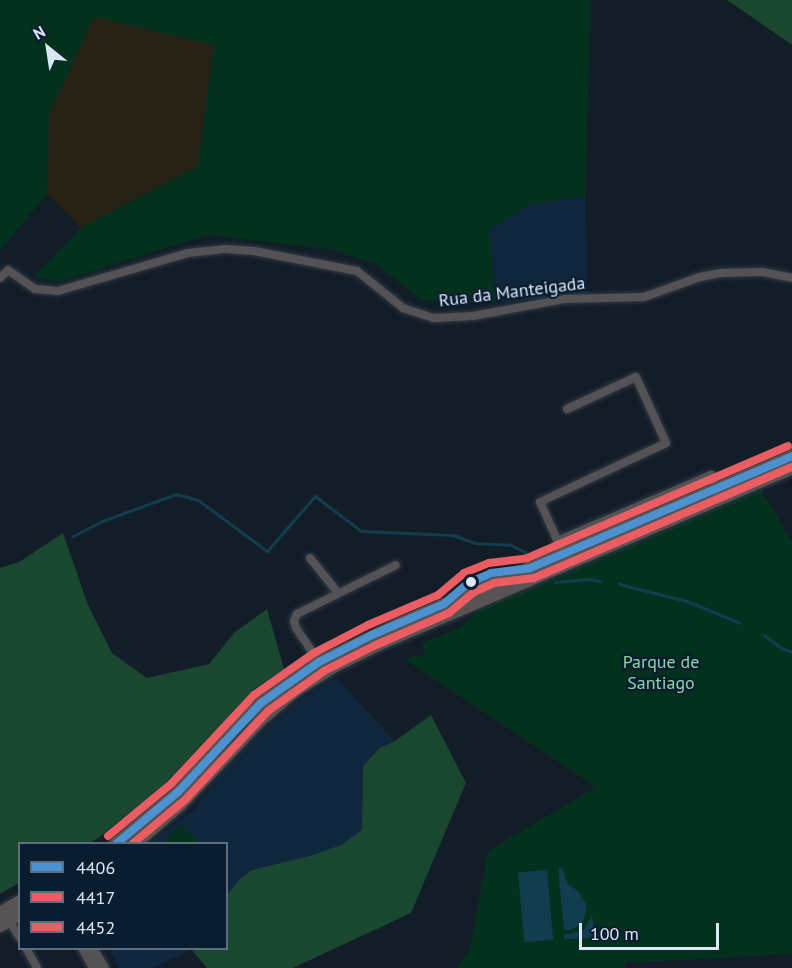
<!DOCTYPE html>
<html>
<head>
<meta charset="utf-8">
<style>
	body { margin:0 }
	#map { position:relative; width:792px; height:968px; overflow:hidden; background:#121d28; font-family:"PT Sans",sans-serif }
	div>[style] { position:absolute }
	.commercial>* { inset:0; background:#262215 }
	.built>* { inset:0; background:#0f263c }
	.green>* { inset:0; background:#03311e }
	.forest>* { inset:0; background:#194730 }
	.water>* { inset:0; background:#113d4e; transform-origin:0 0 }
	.stream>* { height:3px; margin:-1.5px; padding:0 1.5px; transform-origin:1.5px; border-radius:1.5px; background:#113d4e }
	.roads { filter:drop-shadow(0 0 2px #303943) drop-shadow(0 0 2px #303943) }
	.minor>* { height:8px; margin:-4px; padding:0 4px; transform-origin:4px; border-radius:4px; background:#545254 }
	.tertiary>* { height:10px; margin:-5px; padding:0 5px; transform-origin:5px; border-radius:5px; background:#545254 }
	.secondary>* { height:12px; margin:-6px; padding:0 6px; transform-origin:6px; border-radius:6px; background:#585456 }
	.bus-1>* { height:8px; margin:-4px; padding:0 4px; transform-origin:4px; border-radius:4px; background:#4c91d0 }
	.bus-2>* { height:8px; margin:-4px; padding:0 4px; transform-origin:4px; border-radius:4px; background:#eb5d62 }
	.bus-3>* { height:8px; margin:-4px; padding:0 4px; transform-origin:4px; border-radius:4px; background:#eb5d62 }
	.dots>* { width:16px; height:16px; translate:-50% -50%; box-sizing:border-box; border:3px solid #0a1d30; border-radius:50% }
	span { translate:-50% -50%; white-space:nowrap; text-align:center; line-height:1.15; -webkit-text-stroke:4.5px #0a1d30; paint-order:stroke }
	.street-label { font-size:18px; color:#dbe7f5 }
	.park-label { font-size:18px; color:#89d7a7 }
	.legend { position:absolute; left:18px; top:842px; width:210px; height:108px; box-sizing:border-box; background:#0a1d30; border:2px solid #5e6e7f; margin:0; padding:8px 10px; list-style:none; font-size:18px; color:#dbe7f5 }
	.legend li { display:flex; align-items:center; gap:12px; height:30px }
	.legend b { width:30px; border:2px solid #5e6e7f }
	.north { position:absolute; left:18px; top:18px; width:60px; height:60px; -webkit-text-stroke:4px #0a1d30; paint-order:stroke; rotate:330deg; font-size:16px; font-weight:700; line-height:24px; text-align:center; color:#dbe7f5 }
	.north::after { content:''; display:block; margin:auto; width:21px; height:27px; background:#dbe7f5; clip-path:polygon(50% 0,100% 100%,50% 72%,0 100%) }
	.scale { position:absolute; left:579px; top:923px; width:140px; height:27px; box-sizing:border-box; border:3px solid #dbe7f5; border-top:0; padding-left:8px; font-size:18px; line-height:21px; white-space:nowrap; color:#dbe7f5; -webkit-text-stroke:4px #0a1d30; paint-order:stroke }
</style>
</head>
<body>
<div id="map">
	<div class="commercial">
		<i style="clip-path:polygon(94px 16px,214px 45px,198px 166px,81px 228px,47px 194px,49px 114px)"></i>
	</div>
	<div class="built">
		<i style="clip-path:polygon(585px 196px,587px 294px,496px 303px,489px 230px,529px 204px)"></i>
		<i style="clip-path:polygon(336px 677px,395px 741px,431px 715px,466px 783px,293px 968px,207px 968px,191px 950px,153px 968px,119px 968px,109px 949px,226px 948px,226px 844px,150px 843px,194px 809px,220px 775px,263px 731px,301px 699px)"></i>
	</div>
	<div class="green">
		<i style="clip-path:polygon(0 0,591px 0,585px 196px,529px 205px,489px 230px,496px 303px,421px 300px,376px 264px,328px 249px,206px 235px,59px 282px,33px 277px,81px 228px,198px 166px,214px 45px,94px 17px,49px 114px,47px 194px,0 251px)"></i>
		<i style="clip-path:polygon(761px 490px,792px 541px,792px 954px,625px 963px,625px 968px,456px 968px,470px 949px,488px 851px,596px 787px,404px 659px,425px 654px,422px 643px,461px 627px,480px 609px)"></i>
		<i style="clip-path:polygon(181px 825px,199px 843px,162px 843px)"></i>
	</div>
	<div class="forest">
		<i style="clip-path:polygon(727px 0,792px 0,792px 45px)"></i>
		<i style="clip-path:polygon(63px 533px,88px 605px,112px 653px,147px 678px,209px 664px,235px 632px,267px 609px,284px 669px,253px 690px,164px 785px,97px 839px,89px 843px,20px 844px,19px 883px,0 894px,0 568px,19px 562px)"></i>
		<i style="clip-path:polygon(431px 715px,466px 783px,411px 913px,293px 968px,207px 968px,192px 950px,226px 948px,227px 895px,239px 880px,252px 870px,310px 856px,341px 845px,362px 830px,363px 766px,380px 748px,395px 741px)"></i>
	</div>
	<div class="water">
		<i style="clip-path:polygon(558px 868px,562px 868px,567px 883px,579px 892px,587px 906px,583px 923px,571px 930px,564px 930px)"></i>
		<i style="left:547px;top:870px;width:70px;height:29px;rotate:85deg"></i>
		<i style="clip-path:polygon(592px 915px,595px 938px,564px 939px,564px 935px,584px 930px)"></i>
	</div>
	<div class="stream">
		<i style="left:73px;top:536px;width:33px;rotate:-27deg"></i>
		<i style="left:102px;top:521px;width:79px;rotate:-20deg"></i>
		<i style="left:176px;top:494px;width:23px;rotate:15deg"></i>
		<i style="left:198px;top:500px;width:86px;rotate:36.5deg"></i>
		<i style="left:267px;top:551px;width:73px;rotate:-48.9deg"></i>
		<i style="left:315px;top:496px;width:58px;rotate:37.3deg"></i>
		<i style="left:361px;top:531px;width:92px;rotate:2.5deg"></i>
		<i style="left:453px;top:535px;width:23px;rotate:20deg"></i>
		<i style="left:475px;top:543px;width:36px;rotate:3deg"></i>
		<i style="left:511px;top:545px;width:16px;rotate:27deg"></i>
		<i style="left:555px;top:582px;width:34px;rotate:-5deg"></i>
		<i style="left:589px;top:579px;width:11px;rotate:10deg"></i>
		<i style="left:619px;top:584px;width:70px;rotate:14deg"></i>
		<i style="left:687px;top:601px;width:57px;rotate:22.5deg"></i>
		<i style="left:764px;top:635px;width:21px;rotate:37deg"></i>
		<i style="left:781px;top:648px;width:12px;rotate:20deg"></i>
	</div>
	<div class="roads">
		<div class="minor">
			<i style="left:0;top:278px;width:11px;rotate:-45deg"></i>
			<i style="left:8px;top:270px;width:33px;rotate:35deg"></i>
			<i style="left:35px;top:289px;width:23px;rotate:5deg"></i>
			<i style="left:58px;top:291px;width:135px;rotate:-16.3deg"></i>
			<i style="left:188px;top:253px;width:37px;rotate:-6deg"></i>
			<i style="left:225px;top:249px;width:29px;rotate:4deg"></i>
			<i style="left:254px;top:251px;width:105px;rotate:11deg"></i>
			<i style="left:357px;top:271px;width:59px;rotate:38.8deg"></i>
			<i style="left:403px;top:308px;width:33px;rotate:18deg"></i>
			<i style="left:434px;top:318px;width:39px;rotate:-3deg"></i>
			<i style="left:473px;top:316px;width:94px;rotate:-10.5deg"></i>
			<i style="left:565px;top:299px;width:79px;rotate:-1.5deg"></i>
			<i style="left:644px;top:297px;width:59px;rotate:-19.7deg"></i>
			<i style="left:700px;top:277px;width:21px;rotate:-11deg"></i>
			<i style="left:721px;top:273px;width:41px;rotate:-1.4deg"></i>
			<i style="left:762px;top:272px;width:31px;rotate:11deg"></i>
			<i style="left:557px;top:541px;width:168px;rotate:-23.2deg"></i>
			<i style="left:711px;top:475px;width:14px;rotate:69deg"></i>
			<i style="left:563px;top:553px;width:56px;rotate:-114.3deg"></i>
			<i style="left:540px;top:502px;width:139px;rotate:-25.1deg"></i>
			<i style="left:666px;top:443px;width:72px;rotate:-114.4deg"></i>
			<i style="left:636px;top:377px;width:76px;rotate:155.1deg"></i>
			<i style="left:310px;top:558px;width:45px;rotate:51.3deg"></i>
			<i style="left:319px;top:662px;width:41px;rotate:-124.1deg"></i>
			<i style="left:296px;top:628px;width:7px;rotate:-106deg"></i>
			<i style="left:294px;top:621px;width:8px;rotate:-67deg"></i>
			<i style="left:297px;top:614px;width:110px;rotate:-26.3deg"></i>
			<i style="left:9px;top:920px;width:21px;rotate:59deg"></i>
			<i style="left:26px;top:948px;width:23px;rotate:61deg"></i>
		</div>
		<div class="tertiary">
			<i style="left:83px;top:948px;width:23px;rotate:61deg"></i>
			<i style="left:92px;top:948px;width:23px;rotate:59deg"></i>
		</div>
		<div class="secondary">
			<i style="left:115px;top:844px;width:82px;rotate:-39.5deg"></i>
			<i style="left:178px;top:792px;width:84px;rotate:-48.4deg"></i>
			<i style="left:234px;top:729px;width:37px;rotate:-44deg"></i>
			<i style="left:261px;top:703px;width:71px;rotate:-35.3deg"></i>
			<i style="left:319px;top:662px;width:85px;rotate:-25.7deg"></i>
			<i style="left:396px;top:625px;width:431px;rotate:-23.1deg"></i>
			<i style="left:135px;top:844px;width:60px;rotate:-40.9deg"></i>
			<i style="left:180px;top:805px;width:119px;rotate:-46.4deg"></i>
			<i style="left:262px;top:719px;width:43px;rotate:-40.3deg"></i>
			<i style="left:295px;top:691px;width:47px;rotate:-32deg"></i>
			<i style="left:335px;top:666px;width:48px;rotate:-26deg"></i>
			<i style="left:378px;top:645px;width:450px;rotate:-23.1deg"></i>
			<i style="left:0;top:913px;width:23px;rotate:-31deg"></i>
			<i style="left:0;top:926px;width:23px;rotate:-31deg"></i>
		</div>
	</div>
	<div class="bus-1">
		<i style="left:116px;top:844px;width:81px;rotate:-40deg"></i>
		<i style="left:178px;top:792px;width:122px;rotate:-47deg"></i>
		<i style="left:261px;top:703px;width:71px;rotate:-35.3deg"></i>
		<i style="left:319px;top:662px;width:59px;rotate:-27deg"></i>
		<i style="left:372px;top:635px;width:78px;rotate:-23.3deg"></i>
		<i style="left:444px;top:604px;width:32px;rotate:-41deg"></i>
		<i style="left:468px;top:583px;width:25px;rotate:-23deg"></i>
		<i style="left:491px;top:573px;width:39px;rotate:-7deg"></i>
		<i style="left:530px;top:568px;width:285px;rotate:-23.1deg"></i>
	</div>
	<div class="bus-2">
		<i style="left:132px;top:844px;width:69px;rotate:-39.7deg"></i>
		<i style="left:185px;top:800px;width:122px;rotate:-47deg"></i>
		<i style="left:268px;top:711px;width:69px;rotate:-35.5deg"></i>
		<i style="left:324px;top:671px;width:58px;rotate:-26.6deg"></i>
		<i style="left:376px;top:645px;width:80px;rotate:-23.7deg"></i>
		<i style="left:449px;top:613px;width:33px;rotate:-40deg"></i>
		<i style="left:474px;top:592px;width:22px;rotate:-24deg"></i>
		<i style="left:494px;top:583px;width:40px;rotate:-7.1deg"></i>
		<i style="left:534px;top:578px;width:281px;rotate:-23.3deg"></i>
	</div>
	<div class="bus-3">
		<i style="left:108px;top:836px;width:82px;rotate:-39.5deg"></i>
		<i style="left:171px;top:784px;width:122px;rotate:-47deg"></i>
		<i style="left:254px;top:695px;width:73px;rotate:-35deg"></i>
		<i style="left:314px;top:653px;width:61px;rotate:-27.4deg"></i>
		<i style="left:368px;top:625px;width:76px;rotate:-23.2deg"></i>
		<i style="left:438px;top:595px;width:34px;rotate:-40deg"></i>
		<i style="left:464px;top:573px;width:27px;rotate:-22deg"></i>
		<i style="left:489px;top:563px;width:38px;rotate:-7deg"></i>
		<i style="left:527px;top:558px;width:284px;rotate:-23.2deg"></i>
	</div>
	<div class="dots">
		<i style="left:471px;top:582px;background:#dbe7f5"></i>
	</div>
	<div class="street-label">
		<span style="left:512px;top:292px;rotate:-7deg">Rua da Manteigada</span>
	</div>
	<div class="park-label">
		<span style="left:661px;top:673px">Parque de<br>Santiago</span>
	</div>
	<ul class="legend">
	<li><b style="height:8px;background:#4c91d0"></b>4406</li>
	<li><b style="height:8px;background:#eb5d62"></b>4417</li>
	<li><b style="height:8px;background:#eb5d62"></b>4452</li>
	</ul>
	<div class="north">N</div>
	<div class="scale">100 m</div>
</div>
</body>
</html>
